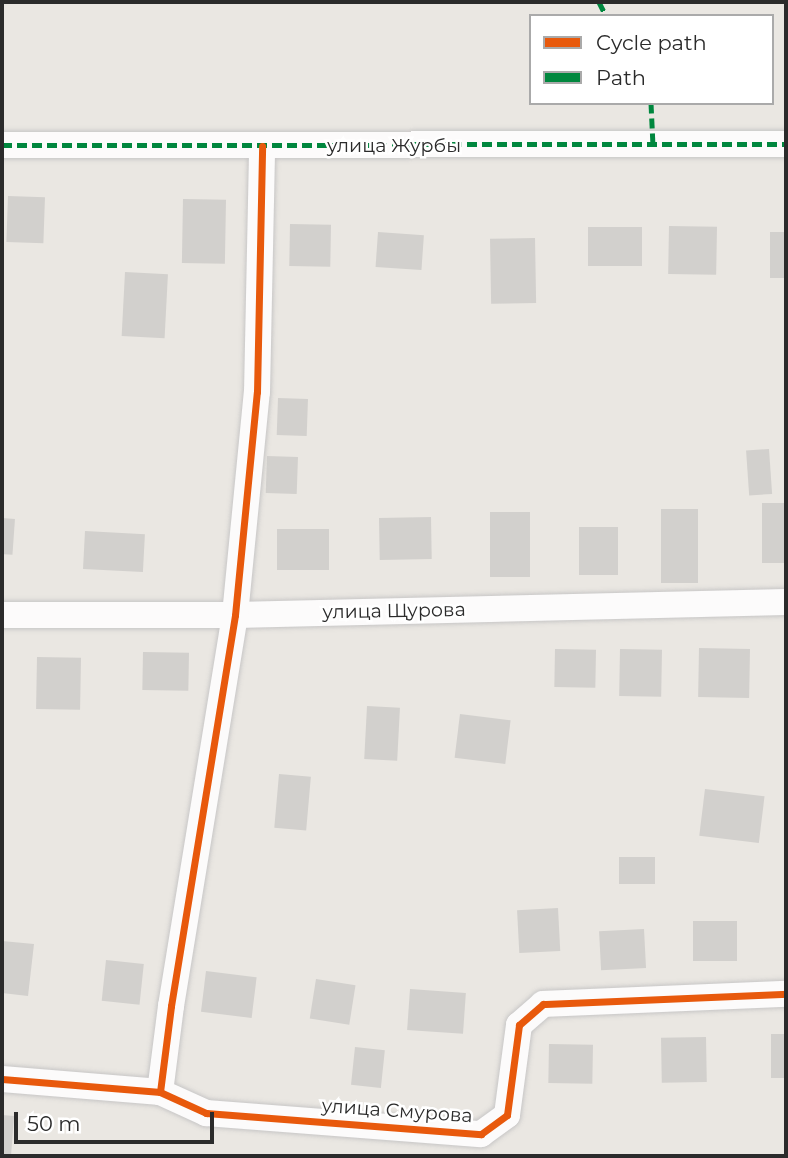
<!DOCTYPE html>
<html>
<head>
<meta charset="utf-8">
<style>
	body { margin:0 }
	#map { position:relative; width:788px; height:1158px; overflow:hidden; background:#eae7e2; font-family:Montserrat,sans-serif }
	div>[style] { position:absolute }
	.building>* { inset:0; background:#d2d0cd; transform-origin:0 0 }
	.roads { filter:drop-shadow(0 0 2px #c7c6c6) drop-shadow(0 0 2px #c7c6c6) }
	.street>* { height:26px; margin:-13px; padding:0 13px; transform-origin:13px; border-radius:13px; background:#fcfbfb }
	.quiet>* { height:5px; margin-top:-2.5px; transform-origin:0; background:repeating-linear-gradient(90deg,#00873e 0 10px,transparent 0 15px) }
	.cycleway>* { height:7px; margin:-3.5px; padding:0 3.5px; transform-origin:3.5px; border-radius:3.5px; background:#e8590c }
	span { translate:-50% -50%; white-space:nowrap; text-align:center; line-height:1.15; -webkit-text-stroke:5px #fff; paint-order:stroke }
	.street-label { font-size:19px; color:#2b2b2b }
	.frame { position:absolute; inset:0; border:4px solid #2b2b2b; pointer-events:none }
	.legend { position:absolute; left:529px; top:14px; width:245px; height:91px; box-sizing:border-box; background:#fff; border:2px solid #aaa; margin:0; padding:9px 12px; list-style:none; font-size:21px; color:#2b2b2b }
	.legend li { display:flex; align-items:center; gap:14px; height:35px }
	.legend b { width:35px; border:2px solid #aaa }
	.scale { position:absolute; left:14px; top:1112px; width:200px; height:32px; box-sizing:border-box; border:4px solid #2b2b2b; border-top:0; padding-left:9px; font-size:21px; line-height:24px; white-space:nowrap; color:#2b2b2b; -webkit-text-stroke:5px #fff; paint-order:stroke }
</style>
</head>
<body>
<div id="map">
	<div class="building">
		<i style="left:8px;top:196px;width:37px;height:46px;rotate:2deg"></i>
		<i style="left:183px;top:199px;width:43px;height:64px;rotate:1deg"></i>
		<i style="left:290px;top:224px;width:41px;height:42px;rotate:1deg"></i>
		<i style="left:669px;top:226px;width:48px;height:48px;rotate:1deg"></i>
		<i style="left:642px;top:227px;width:39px;height:54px;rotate:90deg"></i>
		<i style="left:378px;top:232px;width:46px;height:35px;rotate:4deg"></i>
		<i style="left:786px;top:232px;width:46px;height:16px;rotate:90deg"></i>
		<i style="left:535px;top:238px;width:65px;height:45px;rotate:89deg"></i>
		<i style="left:125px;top:272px;width:43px;height:64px;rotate:3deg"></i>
		<i style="left:278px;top:398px;width:30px;height:37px;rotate:2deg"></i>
		<i style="left:769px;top:449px;width:45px;height:23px;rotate:86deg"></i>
		<i style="left:267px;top:456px;width:31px;height:37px;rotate:2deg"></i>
		<i style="left:786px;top:503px;width:60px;height:24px;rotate:90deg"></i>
		<i style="left:661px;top:509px;width:37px;height:74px"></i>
		<i style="left:490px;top:512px;width:40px;height:65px"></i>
		<i style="left:431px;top:517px;width:42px;height:52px;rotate:89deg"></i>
		<i style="left:2px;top:518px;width:13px;height:36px;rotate:4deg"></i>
		<i style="left:579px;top:527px;width:39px;height:48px"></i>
		<i style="left:329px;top:529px;width:41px;height:52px;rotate:90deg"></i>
		<i style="left:85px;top:531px;width:60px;height:38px;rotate:3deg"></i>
		<i style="left:699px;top:648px;width:51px;height:49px;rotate:1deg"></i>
		<i style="left:555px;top:649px;width:41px;height:38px;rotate:1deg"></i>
		<i style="left:620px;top:649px;width:42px;height:47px;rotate:1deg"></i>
		<i style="left:143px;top:652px;width:46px;height:38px;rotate:1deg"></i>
		<i style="left:37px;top:657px;width:44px;height:52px;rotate:1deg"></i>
		<i style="left:367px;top:706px;width:33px;height:53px;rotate:3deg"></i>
		<i style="left:460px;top:714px;width:51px;height:44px;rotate:7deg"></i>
		<i style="left:279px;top:774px;width:32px;height:54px;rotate:5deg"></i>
		<i style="left:705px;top:789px;width:60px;height:47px;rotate:7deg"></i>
		<i style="left:619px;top:857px;width:36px;height:27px"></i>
		<i style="left:558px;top:908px;width:43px;height:41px;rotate:87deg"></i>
		<i style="left:737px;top:921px;width:40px;height:44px;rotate:90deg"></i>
		<i style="left:644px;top:929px;width:39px;height:45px;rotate:87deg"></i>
		<i style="clip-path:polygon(2px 941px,34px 944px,28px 996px,2px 993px)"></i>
		<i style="left:106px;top:960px;width:38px;height:41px;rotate:6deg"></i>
		<i style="left:206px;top:971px;width:51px;height:41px;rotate:7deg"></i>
		<i style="left:316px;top:979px;width:40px;height:40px;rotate:9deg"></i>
		<i style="left:410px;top:989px;width:56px;height:41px;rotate:4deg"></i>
		<i style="left:771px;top:1034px;width:15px;height:44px"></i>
		<i style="left:706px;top:1037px;width:45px;height:45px;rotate:89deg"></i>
		<i style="left:549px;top:1044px;width:44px;height:39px;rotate:1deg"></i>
		<i style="left:355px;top:1047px;width:30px;height:38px;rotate:6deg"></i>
		<i style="clip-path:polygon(2px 1115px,14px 1116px,11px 1156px,2px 1156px)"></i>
	</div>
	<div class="roads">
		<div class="street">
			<i style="left:2px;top:145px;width:784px;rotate:-0.07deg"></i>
			<i style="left:2px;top:615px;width:233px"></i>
			<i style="left:235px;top:615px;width:551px;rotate:-1.35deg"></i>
			<i style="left:2px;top:1079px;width:159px;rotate:4.7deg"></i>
			<i style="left:160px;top:1092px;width:51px;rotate:24.5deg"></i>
			<i style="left:206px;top:1113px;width:276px;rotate:4.4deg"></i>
			<i style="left:481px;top:1134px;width:32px;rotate:-36deg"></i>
			<i style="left:507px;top:1115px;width:91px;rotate:-82.4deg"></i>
			<i style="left:519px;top:1025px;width:32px;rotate:-41deg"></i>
			<i style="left:543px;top:1004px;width:243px;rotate:-2.4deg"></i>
			<i style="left:160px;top:1092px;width:87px;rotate:-82.7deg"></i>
			<i style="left:171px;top:1006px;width:396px;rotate:-80.7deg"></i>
			<i style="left:235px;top:615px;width:224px;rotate:-84.4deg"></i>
			<i style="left:257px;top:392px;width:246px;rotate:-88.8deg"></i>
		</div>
	</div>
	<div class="quiet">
		<i style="left:599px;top:2px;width:16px;rotate:63deg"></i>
		<i style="left:651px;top:103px;width:42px;rotate:87.3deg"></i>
		<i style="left:2px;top:145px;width:784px;rotate:-0.07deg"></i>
	</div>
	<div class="cycleway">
		<i style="left:2px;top:1079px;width:159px;rotate:4.7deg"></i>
		<i style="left:160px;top:1092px;width:51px;rotate:24.5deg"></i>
		<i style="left:206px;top:1113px;width:276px;rotate:4.4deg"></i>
		<i style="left:481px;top:1134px;width:32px;rotate:-36deg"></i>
		<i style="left:507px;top:1115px;width:91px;rotate:-82.4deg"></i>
		<i style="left:519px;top:1025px;width:32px;rotate:-41deg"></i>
		<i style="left:543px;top:1004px;width:243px;rotate:-2.4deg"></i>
		<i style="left:160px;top:1092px;width:87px;rotate:-82.7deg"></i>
		<i style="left:171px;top:1006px;width:396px;rotate:-80.7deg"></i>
		<i style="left:235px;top:615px;width:224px;rotate:-84.4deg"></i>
		<i style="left:257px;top:392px;width:246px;rotate:-88.8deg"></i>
	</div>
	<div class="street-label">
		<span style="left:394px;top:146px">улица Журбы</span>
		<span style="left:394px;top:611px;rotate:-1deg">улица Щурова</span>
		<span style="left:397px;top:1111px;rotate:4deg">улица Смурова</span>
	</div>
	<div class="frame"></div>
	<ul class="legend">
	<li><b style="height:9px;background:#e8590c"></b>Cycle path</li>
	<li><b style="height:9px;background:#00873e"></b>Path</li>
	</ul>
	<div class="scale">50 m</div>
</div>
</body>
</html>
